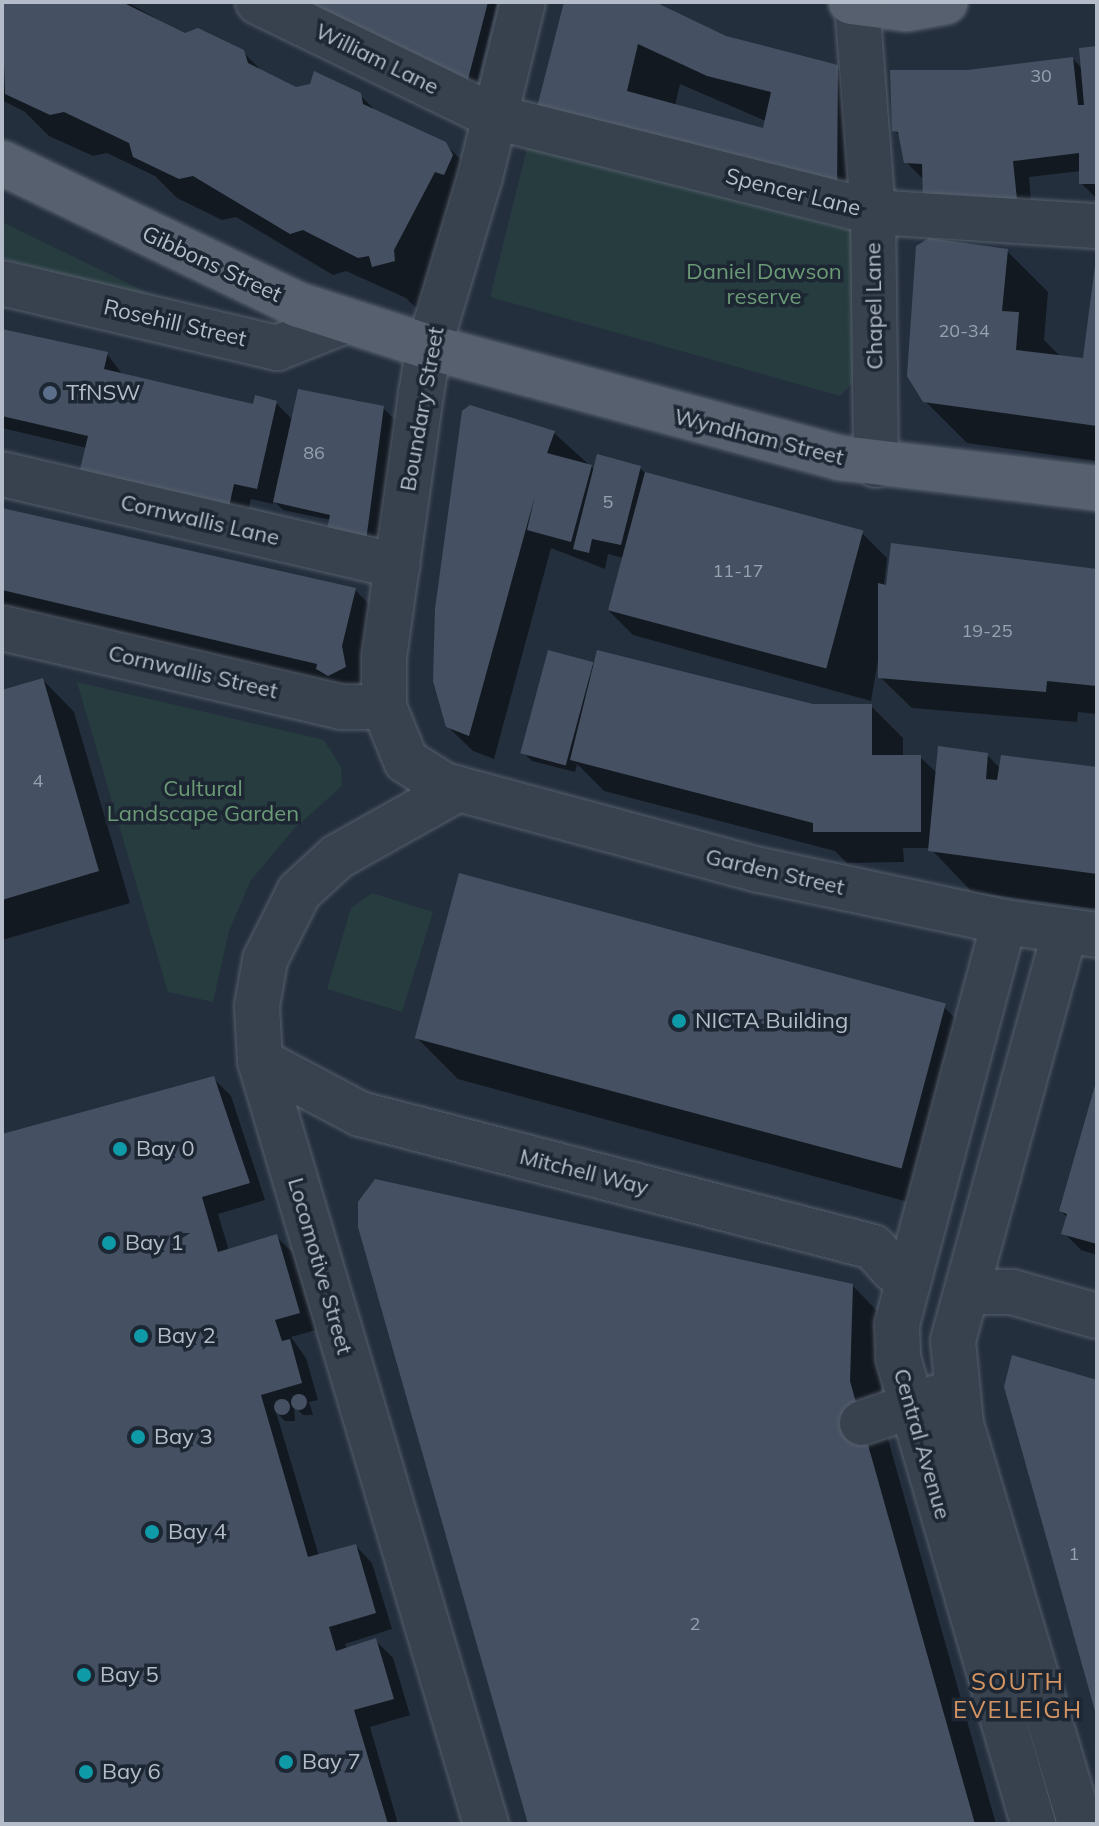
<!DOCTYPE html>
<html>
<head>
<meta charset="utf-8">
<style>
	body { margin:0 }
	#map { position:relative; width:1099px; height:1826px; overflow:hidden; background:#242f3e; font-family:Mulish,sans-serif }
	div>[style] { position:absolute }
	.green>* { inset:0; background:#263c3f }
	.shadow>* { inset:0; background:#0007 }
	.building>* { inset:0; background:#455162; transform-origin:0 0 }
	.round { border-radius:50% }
	.roads { filter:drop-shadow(0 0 2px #565f6c) drop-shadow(0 0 2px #565f6c) }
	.minor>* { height:44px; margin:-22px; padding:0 22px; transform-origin:22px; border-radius:22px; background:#38414e }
	.major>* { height:44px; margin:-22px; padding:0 22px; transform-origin:22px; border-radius:22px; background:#56606e }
	.dots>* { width:22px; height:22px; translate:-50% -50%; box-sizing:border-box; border:4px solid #1d2633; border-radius:50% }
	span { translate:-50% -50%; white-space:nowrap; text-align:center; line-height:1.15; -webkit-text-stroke:7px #1d2633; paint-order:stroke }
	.number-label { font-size:18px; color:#98a1af }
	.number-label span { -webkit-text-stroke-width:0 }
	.street-label { font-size:22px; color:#b4bcc9 }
	.park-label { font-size:22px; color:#6b9a76 }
	.poi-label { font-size:22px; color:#b4bcc9 }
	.left { translate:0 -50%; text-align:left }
	.neighbourhood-label { font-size:24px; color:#d59563; letter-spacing:2px }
	.frame { position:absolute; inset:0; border:4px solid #b4bcc9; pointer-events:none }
</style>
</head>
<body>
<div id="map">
	<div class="green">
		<i style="clip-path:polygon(529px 140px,854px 229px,853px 382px,840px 396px,490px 297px)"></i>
		<i style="clip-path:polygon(2px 222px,177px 307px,2px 258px)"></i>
		<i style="clip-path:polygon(77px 682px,324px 740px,341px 767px,342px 786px,293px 830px,251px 880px,229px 931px,213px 1002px,168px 992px)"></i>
		<i style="clip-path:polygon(372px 893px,433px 912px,402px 1012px,327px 989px,351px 908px)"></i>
	</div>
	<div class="shadow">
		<i style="clip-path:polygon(2px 2px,127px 2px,185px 35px,242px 51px,265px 74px,296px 89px,360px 95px,377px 112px,445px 144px,488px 186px,436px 303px,416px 308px,406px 298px,346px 271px,333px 275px,236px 217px,222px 220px,177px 198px,155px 176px,107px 153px,93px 156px,49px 136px,25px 112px,2px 100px)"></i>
		<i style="clip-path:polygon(231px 2px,497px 2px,474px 95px,308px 39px)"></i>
		<i style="clip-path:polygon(evenodd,567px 2px,651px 2px,725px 38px,837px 67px,879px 109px,878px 237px,578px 160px,567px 2px,680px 84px,766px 121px,764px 130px,675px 106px,680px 84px)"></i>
		<i style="clip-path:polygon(1097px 47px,1097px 199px,1081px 183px,1081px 171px,1029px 177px,1033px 225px,923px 179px,906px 162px,902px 138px,894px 130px,968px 72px,1073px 59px,1083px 69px)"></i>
		<i style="clip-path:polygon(1007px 251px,1048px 292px,1044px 340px,1060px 356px,1084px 360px,1097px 252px,1097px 461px,967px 443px,925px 401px)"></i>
		<i style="clip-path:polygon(2px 331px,107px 354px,123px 375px,255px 406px,276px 403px,293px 420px,356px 406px,357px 400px,383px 408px,400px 425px,383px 557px,331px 520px,283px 510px,274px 501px,273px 504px,251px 499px,243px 532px,87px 448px,2px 428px)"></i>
		<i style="clip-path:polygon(554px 433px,595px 470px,640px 468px,647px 475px,862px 533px,887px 558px,883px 594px,1097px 569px,1097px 714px,1078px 712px,1077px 722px,912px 708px,880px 677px,880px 649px,871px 701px,633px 635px,608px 610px,623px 558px,608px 554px,605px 569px,551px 548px,494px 759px,473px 751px,447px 726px)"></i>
		<i style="clip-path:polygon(2px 510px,355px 590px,380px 615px,370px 692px,2px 608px)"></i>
		<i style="clip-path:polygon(592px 664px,813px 706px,871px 706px,903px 738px,903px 757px,920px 757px,938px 774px,987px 755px,1001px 769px,1097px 769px,1097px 909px,972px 892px,930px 848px,903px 848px,904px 862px,847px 863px,835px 851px,604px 791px,577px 764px,575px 772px,532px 761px,524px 753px)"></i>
		<i style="clip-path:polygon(43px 680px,74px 712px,130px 903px,2px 940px,2px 692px)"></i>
		<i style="clip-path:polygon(944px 1007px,985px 1048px,941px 1211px,458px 1079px,416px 1037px)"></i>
		<i style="clip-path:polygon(214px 1079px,231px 1096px,265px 1200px,218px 1214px,229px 1251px,276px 1236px,293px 1253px,316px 1330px,291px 1337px,306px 1358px,318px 1400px,309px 1402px,313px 1415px,303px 1415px,294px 1406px,295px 1421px,285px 1421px,276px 1412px,319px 1556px,356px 1546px,372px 1563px,392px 1629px,345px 1644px,347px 1650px,376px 1641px,393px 1658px,410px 1715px,370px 1727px,398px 1824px,2px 1824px,2px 1139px)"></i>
		<i style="clip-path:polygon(1097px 1086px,1097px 1255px,1081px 1250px,1064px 1233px,1068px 1218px,1061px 1211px)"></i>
		<i style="clip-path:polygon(852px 1285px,883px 1317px,881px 1414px,996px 1824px,530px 1824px)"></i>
	</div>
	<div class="building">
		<i style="clip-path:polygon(2px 2px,122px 2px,185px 33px,198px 28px,244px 50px,248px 63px,296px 87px,310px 84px,314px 71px,361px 93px,363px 104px,446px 142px,453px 155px,444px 175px,435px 172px,394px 250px,395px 261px,372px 267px,369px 256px,358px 258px,303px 230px,290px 234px,193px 176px,179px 179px,133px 157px,129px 143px,64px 112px,50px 115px,5px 94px)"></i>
		<i style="clip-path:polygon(271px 2px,488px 2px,466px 87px)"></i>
		<i style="clip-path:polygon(evenodd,564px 2px,655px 2px,726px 36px,838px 65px,837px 197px,534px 119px,564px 2px,638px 44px,707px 76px,771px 92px,763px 128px,627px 91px,638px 44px)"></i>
		<i style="clip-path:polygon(1097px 46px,1097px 184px,1079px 184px,1079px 153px,1013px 161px,1018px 209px,923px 203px,922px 164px,904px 163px,898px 132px,892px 131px,890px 70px,968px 70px,1073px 57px,1078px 105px,1084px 105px,1079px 48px)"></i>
		<i style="clip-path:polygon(929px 238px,1008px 249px,1002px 311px,1019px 312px,1016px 350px,1083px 358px,1097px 250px,1097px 426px,923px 402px,907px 376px,916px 246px)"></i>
		<i style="clip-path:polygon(2px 329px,108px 352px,104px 369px,253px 404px,255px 395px,277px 401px,257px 489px,234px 484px,227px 516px,77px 482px,88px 436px,2px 416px)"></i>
		<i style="clip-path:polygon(298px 389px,384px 406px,366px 541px,326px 533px,330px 515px,273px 502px)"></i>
		<i style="clip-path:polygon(470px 405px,555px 431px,547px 453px,592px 465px,571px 542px,527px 530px,535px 496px,469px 736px,446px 727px,433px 681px,435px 609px,462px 411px)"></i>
		<i style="clip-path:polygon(597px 454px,641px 466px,621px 545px,592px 539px,589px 553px,573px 549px)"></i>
		<i style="left:645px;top:472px;width:226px;height:143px;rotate:15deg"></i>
		<i style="clip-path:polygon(2px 508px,356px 588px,342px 646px,346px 667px,328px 676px,316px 669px,317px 664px,2px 590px)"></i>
		<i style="clip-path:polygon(891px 543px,1097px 569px,1097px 686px,1047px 681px,1046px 692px,878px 678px,878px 583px,886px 585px)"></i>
		<i style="left:548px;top:650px;width:47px;height:107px;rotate:15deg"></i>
		<i style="clip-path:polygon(597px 650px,813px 704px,872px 704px,872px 755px,921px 755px,921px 832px,813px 832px,813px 823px,570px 760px)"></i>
		<i style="clip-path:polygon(43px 678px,99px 871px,2px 900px,2px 690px)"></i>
		<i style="clip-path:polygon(938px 746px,988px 753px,986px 779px,997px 780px,1001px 755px,1097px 767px,1097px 874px,928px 851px)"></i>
		<i style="left:459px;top:873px;width:504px;height:171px;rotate:15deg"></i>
		<i style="clip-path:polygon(214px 1076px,250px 1183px,202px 1197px,218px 1252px,277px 1234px,300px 1313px,275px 1320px,282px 1341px,290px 1339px,302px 1383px,261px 1395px,308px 1557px,356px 1544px,376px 1613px,329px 1627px,336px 1651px,376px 1638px,394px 1699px,354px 1710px,388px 1824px,2px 1824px,2px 1134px)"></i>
		<i style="clip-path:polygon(1096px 1082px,1097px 1082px,1097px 1244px,1061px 1234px,1067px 1214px,1059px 1211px)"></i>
		<i style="clip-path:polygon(375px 1179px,853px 1284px,850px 1381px,975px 1824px,528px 1824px,358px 1227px,358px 1202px)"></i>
		<i style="clip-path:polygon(1012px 1355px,1097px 1380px,1097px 1718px,1004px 1387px)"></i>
		<i class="round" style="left:291px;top:1394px;width:16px;height:16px"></i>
		<i class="round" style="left:274px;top:1399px;width:16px;height:16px"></i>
	</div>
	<div class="roads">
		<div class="minor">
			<i style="left:258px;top:2px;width:263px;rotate:25.9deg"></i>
			<i style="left:495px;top:117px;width:390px;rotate:14.1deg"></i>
			<i style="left:873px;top:212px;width:224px;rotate:3.6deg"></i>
			<i style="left:523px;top:2px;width:180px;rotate:103.8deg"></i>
			<i style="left:480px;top:177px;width:177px;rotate:106.7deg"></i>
			<i style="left:429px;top:347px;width:48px;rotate:99.7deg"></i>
			<i style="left:421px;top:394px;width:267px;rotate:98deg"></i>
			<i style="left:384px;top:658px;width:49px;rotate:90deg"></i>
			<i style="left:384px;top:707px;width:58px;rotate:67.8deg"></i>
			<i style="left:406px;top:761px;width:45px;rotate:32.3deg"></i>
			<i style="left:444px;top:785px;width:327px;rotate:15.1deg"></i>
			<i style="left:760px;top:870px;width:249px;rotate:12deg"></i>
			<i style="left:1004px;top:922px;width:94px;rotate:8deg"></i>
			<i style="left:857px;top:4px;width:209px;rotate:85.6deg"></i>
			<i style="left:873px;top:212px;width:253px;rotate:89.3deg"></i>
			<i style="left:2px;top:283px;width:283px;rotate:13.3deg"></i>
			<i style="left:277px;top:348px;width:73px;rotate:-21.7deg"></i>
			<i style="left:2px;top:474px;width:406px;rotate:13.1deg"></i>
			<i style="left:2px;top:628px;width:348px;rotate:13.1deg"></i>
			<i style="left:341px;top:707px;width:43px"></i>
			<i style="left:458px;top:789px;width:139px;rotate:150.7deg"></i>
			<i style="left:337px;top:857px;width:52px;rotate:137.4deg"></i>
			<i style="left:299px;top:892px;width:76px;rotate:116.6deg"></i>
			<i style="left:265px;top:960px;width:47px;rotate:99.9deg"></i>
			<i style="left:257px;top:1006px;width:55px;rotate:86.9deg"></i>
			<i style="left:260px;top:1061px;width:796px;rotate:73.5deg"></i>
			<i style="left:1004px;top:922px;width:417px;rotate:104.9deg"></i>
			<i style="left:897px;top:1325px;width:33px;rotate:88deg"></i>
			<i style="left:898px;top:1358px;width:485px;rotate:73.8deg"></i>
			<i style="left:1065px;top:931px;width:425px;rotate:105.3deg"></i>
			<i style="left:953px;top:1341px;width:83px;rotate:84.5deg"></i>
			<i style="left:961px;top:1424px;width:417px;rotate:73.4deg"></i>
			<i style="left:260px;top:1061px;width:113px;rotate:27.9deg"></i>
			<i style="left:360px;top:1114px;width:530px;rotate:14.53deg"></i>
			<i style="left:873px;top:1247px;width:30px;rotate:48deg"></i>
			<i style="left:893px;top:1269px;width:18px;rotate:16deg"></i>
			<i style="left:976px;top:1292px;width:36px"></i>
			<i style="left:1012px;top:1292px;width:88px;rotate:15.8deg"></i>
			<i style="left:862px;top:1423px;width:79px;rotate:-19.1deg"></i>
		</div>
		<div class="major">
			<i style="left:851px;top:2px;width:55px;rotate:7.3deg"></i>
			<i style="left:906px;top:9px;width:40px;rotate:-10deg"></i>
			<i style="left:2px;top:163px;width:329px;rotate:25.6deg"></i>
			<i style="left:299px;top:305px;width:137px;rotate:17.9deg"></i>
			<i style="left:429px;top:347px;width:426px;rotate:15.1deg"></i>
			<i style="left:840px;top:458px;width:259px;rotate:6.7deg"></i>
		</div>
	</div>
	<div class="dots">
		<i style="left:50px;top:393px;background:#5c6f8a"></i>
		<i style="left:679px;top:1021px;background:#0f9aa8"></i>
		<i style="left:120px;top:1149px;background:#0f9aa8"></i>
		<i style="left:109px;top:1243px;background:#0f9aa8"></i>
		<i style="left:141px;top:1336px;background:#0f9aa8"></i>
		<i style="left:138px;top:1437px;background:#0f9aa8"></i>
		<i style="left:152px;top:1532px;background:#0f9aa8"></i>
		<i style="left:84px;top:1675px;background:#0f9aa8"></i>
		<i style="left:286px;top:1762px;background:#0f9aa8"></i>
		<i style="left:86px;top:1772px;background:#0f9aa8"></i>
	</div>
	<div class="number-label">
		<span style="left:1041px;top:76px">30</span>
		<span style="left:964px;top:331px">20-34</span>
		<span style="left:314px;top:453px">86</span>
		<span style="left:608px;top:502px">5</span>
		<span style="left:738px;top:571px">11-17</span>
		<span style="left:987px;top:631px">19-25</span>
		<span style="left:38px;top:781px">4</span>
		<span style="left:1074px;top:1554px">1</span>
		<span style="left:695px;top:1624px">2</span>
	</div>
	<div class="street-label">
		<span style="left:377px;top:59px;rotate:26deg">William Lane</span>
		<span style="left:793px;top:192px;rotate:14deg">Spencer Lane</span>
		<span style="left:212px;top:264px;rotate:25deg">Gibbons Street</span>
		<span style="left:874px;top:306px;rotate:-91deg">Chapel Lane</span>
		<span style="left:175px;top:323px;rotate:13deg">Rosehill Street</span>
		<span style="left:422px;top:409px;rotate:-80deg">Boundary Street</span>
		<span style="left:759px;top:437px;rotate:14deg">Wyndham Street</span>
		<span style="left:200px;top:520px;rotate:13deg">Cornwallis Lane</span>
		<span style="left:193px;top:672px;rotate:13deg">Cornwallis Street</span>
		<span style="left:775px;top:872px;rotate:13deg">Garden Street</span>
		<span style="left:584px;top:1172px;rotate:14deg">Mitchell Way</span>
		<span style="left:320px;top:1266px;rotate:74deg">Locomotive Street</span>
		<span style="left:922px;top:1444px;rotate:74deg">Central Avenue</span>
	</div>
	<div class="park-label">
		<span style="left:764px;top:284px">Daniel Dawson<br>reserve</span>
		<span style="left:203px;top:801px">Cultural<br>Landscape Garden</span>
	</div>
	<div class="poi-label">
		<span class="left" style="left:66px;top:393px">TfNSW</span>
		<span class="left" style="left:695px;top:1021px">NICTA Building</span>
		<span class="left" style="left:136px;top:1149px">Bay 0</span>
		<span class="left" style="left:125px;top:1243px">Bay 1</span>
		<span class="left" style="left:157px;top:1336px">Bay 2</span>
		<span class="left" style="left:154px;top:1437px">Bay 3</span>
		<span class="left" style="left:168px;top:1532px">Bay 4</span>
		<span class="left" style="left:100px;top:1675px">Bay 5</span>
		<span class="left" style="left:302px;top:1762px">Bay 7</span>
		<span class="left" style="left:102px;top:1772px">Bay 6</span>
	</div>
	<div class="neighbourhood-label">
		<span style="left:1018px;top:1696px">SOUTH<br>EVELEIGH</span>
	</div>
	<div class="frame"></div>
</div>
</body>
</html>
